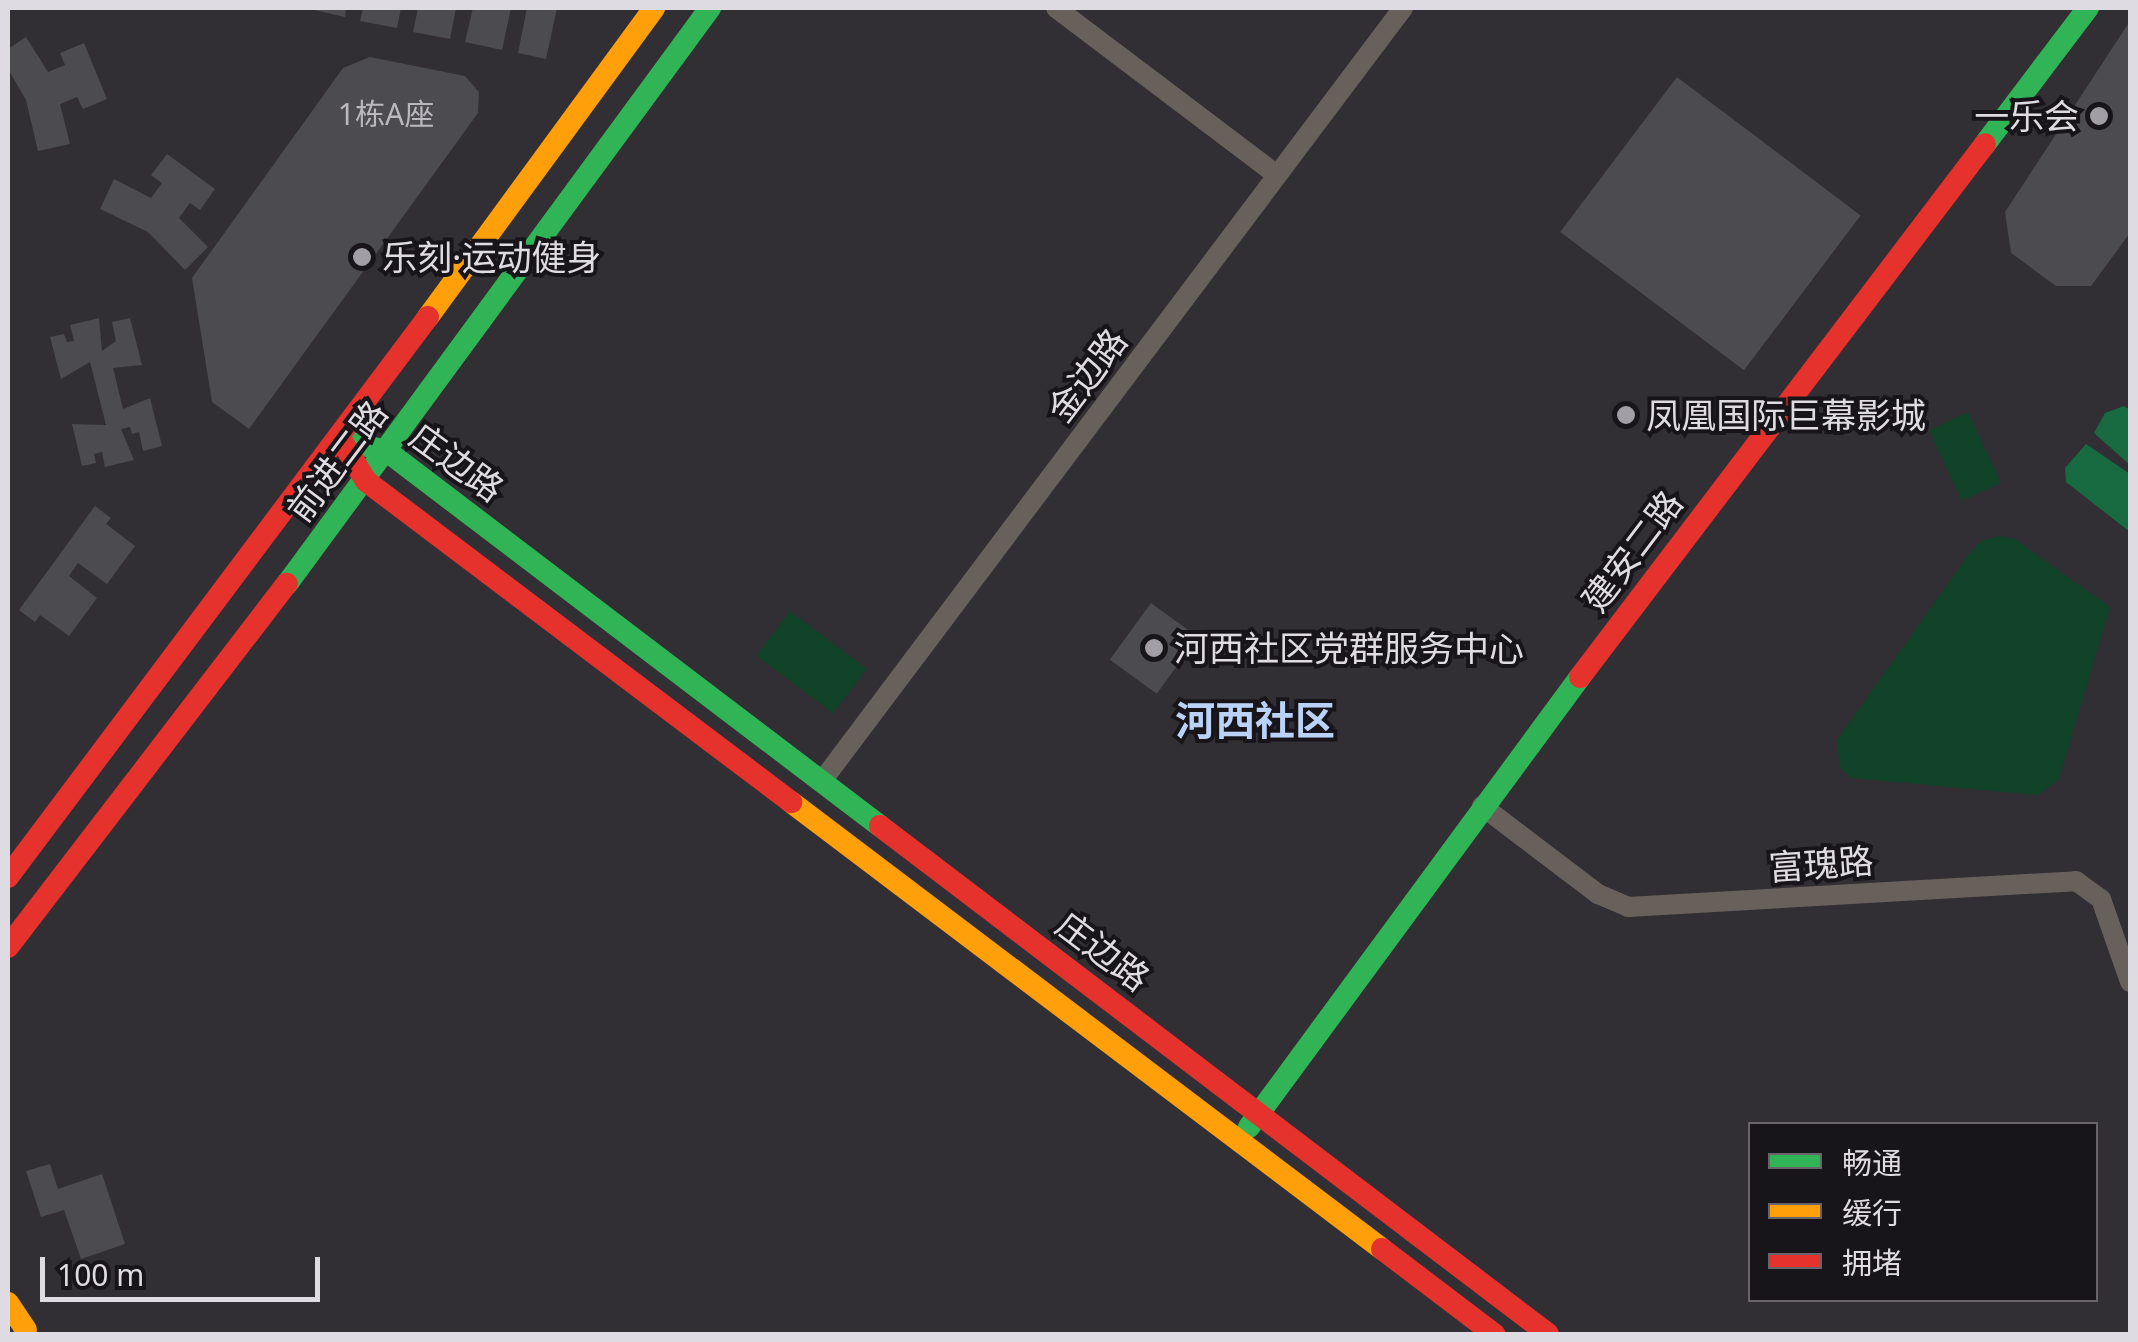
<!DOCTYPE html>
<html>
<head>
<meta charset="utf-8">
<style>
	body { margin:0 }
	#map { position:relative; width:2138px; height:1342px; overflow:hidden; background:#312e34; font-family:"Noto Sans","Noto Sans SC",sans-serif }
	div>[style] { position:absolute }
	.green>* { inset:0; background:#114329; transform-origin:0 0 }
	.forest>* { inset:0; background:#186b40 }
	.building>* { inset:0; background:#4c4b50; transform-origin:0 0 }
	.street>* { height:20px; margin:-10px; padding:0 10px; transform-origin:10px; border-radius:10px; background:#68615b }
	.fast>* { height:22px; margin:-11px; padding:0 11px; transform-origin:11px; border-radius:11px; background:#30b455 }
	.slow>* { height:22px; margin:-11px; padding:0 11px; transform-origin:11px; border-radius:11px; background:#ff9f0a }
	.jam>* { height:22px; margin:-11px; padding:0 11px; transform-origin:11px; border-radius:11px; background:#e5322d }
	.dots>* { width:28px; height:28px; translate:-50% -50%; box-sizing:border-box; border:5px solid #18151a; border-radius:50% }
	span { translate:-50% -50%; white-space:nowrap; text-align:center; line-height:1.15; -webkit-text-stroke:8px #18151a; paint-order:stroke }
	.number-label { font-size:30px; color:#bab7be }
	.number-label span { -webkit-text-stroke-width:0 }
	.poi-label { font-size:35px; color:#dfdbe2 }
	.right { translate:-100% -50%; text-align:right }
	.left { translate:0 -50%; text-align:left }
	.street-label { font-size:35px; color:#dfdbe2 }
	.quarter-label { font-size:40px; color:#bad2f8; font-weight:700 }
	.frame { position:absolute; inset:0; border:10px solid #dfdbe2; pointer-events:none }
	.legend { position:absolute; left:1748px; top:1122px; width:350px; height:180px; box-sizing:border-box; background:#18151a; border:2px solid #68646a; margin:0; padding:12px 18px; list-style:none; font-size:30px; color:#dfdbe2 }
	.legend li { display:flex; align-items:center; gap:20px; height:50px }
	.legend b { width:50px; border:2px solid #68646a }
	.scale { position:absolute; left:40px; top:1257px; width:280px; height:45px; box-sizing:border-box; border:5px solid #dfdbe2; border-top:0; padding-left:12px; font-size:30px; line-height:35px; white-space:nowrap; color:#dfdbe2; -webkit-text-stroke:8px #18151a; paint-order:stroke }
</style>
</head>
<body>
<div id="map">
	<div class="green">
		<i style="left:1968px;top:412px;width:78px;height:43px;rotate:65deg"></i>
		<i style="clip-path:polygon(1998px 536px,2015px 539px,2110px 607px,2059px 779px,2038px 795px,1851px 778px,1840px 767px,1837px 740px,1969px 554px,1981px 541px)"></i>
		<i style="left:790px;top:611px;width:96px;height:56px;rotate:37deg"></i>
	</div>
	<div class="forest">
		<i style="clip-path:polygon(2124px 406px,2130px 410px,2130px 465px,2094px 433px,2105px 413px)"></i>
		<i style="clip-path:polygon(2086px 444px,2130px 474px,2130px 532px,2066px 482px,2065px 468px)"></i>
	</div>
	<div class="building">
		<i style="clip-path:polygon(306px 8px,346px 8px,345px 17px)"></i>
		<i style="clip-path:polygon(363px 8px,401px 8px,397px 28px,360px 21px)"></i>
		<i style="clip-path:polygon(418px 8px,456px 8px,450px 39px,413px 32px)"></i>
		<i style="clip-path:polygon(473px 8px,511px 8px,502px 50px,465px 42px)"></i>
		<i style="clip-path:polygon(527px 8px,557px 8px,546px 59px,518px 53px)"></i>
		<i style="clip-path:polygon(2130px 21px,2130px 233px,2091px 286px,2056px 286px,2011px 253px,2005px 212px)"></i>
		<i style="clip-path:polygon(26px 37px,48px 72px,65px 65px,60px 53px,84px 43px,107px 99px,83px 109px,77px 97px,60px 104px,70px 144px,38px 151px,26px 100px,8px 69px,8px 49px)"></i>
		<i style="clip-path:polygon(370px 57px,465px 76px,479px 92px,478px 113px,249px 429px,212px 402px,192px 278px,343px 68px)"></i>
		<i style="left:1677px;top:77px;width:230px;height:194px;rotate:37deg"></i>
		<i style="clip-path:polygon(167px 154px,215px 189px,200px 210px,190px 203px,179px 218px,208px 247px,185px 270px,148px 232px,100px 209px,114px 179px,151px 198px,162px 183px,151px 175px)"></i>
		<i style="clip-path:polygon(99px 318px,102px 351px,116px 341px,112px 322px,130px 318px,142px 365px,113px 368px,123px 409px,150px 398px,162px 446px,143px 451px,139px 432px,132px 434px,130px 427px,121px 429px,134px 460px,105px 467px,102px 452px,94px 454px,96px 463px,82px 466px,72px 424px,106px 425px,90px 362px,61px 379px,50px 337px,64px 334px,67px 342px,74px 341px,70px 325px)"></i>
		<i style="clip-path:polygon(95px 506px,111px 518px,106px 524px,135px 546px,107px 584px,78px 563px,69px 576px,97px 598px,69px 636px,40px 615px,35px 622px,19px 610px)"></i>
		<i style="left:1151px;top:603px;width:58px;height:70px;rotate:36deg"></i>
		<i style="clip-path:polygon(50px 1164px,58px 1189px,102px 1174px,125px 1244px,81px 1259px,64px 1210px,41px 1217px,26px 1171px)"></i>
	</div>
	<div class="street">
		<i style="left:1056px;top:8px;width:277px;rotate:37.1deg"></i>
		<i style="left:822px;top:781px;width:967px;rotate:-53.07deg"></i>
		<i style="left:1482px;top:806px;width:146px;rotate:37.2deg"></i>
		<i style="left:1598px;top:894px;width:33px;rotate:23deg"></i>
		<i style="left:1628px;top:907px;width:449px;rotate:-3.3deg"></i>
		<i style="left:2076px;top:881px;width:31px;rotate:36deg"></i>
		<i style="left:2101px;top:899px;width:88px;rotate:70.7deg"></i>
	</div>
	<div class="fast">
		<i style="left:1985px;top:144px;width:171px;rotate:-52.9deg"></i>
		<i style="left:340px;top:438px;width:50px;rotate:16.3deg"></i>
		<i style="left:388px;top:452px;width:618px;rotate:37.24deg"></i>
		<i style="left:287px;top:584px;width:715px;rotate:-53.71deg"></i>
		<i style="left:1249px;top:1127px;width:559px;rotate:-53.66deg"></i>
	</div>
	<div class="slow">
		<i style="left:428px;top:317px;width:383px;rotate:-53.8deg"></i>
		<i style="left:791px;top:802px;width:741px;rotate:37.1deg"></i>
		<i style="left:8px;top:1303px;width:32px;rotate:56deg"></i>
	</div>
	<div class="jam">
		<i style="left:340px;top:438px;width:50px;rotate:58.8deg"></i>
		<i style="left:366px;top:481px;width:533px;rotate:37.06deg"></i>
		<i style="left:1580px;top:677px;width:669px;rotate:-52.77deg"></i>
		<i style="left:880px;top:826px;width:839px;rotate:37.25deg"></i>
		<i style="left:8px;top:877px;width:700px;rotate:-53.13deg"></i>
		<i style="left:8px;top:947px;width:458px;rotate:-52.5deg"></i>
		<i style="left:1382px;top:1249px;width:141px;rotate:37.2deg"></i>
	</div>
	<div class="dots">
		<i style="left:2099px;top:116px;background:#a29ea5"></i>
		<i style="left:362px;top:257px;background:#a29ea5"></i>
		<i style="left:1626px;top:415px;background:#a29ea5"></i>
		<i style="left:1154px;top:648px;background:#a29ea5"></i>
	</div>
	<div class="number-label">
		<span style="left:386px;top:114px">1栋A座</span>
	</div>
	<div class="poi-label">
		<span class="right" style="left:2079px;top:116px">一乐会</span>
		<span class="left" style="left:382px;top:257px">乐刻·运动健身</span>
		<span class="left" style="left:1646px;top:415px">凤凰国际巨幕影城</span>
		<span class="left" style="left:1174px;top:648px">河西社区党群服务中心</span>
	</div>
	<div class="street-label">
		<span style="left:1087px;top:375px;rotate:-53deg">金边路</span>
		<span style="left:337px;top:461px;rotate:-53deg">前进二路</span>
		<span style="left:457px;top:462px;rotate:36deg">庄边路</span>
		<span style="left:1632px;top:551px;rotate:-53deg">建安二路</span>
		<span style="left:1821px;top:864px;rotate:-4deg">富瑰路</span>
		<span style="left:1103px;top:951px;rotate:37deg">庄边路</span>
	</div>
	<div class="quarter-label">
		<span style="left:1255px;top:720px">河西社区</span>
	</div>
	<div class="frame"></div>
	<ul class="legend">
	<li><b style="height:12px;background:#30b455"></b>畅通</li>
	<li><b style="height:12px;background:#ff9f0a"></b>缓行</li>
	<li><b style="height:12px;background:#e5322d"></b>拥堵</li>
	</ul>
	<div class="scale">100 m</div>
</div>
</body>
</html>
